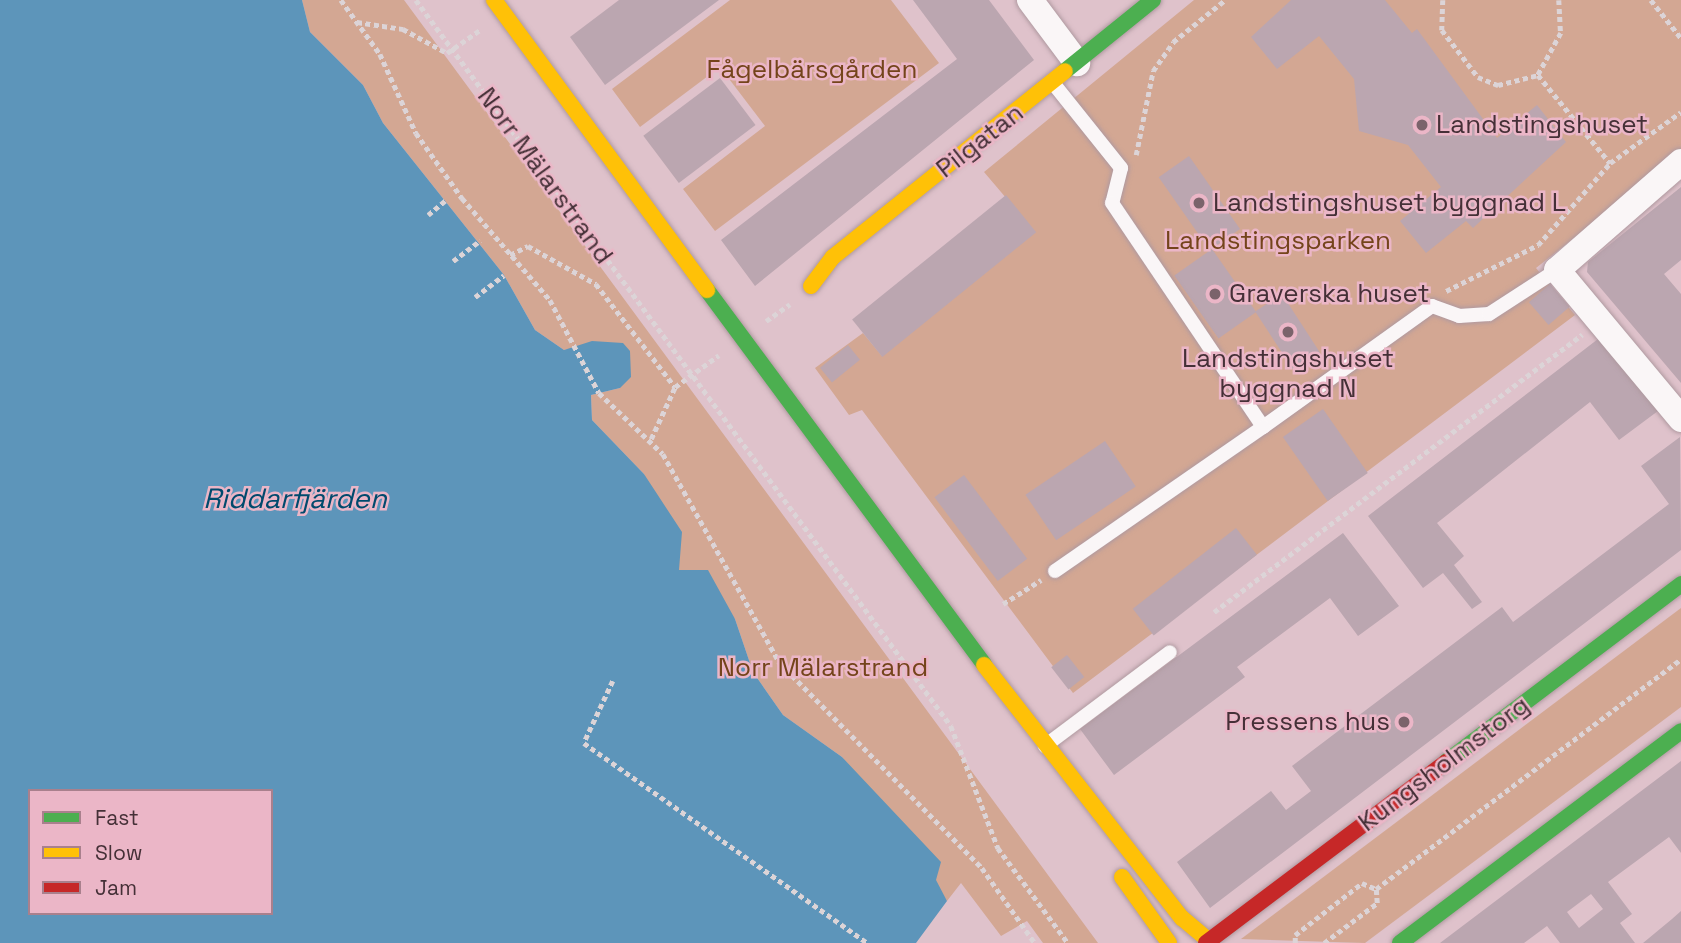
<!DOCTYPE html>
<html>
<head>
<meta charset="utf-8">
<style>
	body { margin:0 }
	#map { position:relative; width:1681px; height:943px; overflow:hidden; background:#dfc2cb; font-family:"Space Grotesk",sans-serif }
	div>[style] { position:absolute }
	.green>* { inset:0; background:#d3a793 }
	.water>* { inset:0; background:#5d95ba }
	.building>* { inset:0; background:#bba6b0; transform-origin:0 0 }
	.path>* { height:4.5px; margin-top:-2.25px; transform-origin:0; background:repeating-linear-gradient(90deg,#dcd4d7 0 5px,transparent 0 8.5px) }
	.roads { filter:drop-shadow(0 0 2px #af99a0) drop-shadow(0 0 2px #af99a0) }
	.lane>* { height:14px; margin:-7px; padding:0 7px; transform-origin:7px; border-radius:7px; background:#faf6f7 }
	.street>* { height:26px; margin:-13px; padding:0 13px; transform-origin:13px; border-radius:13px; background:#faf6f7 }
	.fast>* { height:16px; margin:-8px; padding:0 8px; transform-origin:8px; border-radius:8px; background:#4caf50 }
	.slow>* { height:16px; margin:-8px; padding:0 8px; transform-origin:8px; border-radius:8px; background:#ffc107 }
	.jam>* { height:16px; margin:-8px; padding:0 8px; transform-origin:8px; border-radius:8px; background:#c62828 }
	.dots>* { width:19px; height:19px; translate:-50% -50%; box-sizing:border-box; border:4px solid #ebb6c7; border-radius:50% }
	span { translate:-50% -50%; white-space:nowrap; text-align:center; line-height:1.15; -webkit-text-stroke:5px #ebb6c7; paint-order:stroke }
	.park-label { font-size:26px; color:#74441b }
	.poi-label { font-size:26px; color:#453037 }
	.left { translate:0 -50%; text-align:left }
	.right { translate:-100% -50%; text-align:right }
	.street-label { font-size:26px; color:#453037 }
	.water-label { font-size:28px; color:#004a6d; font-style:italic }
	.legend { position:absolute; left:28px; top:789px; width:245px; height:126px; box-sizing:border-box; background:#ebb6c7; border:2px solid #a9808d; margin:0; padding:9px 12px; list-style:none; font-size:21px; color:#453037 }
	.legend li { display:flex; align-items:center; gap:14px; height:35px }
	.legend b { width:35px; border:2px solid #a9808d }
</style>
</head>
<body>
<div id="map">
	<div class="green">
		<i style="clip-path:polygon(302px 0,404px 0,1098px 943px,1043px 943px,1027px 921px,1001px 936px,961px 883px,947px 901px,842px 757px,783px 715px,753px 672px,735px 619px,679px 570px,644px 474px,592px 420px,591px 395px,620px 388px,607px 342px,564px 350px,535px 330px,504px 275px,383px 123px,363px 85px,310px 32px)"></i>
		<i style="clip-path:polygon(730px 0,891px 0,939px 63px,715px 231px,683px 189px,765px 126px,720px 67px,640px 127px,612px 89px)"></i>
		<i style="clip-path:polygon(1194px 0,1681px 0,1681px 153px,1536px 268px,1575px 315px,1073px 693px,862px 410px,849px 415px,815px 368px,863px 333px,882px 356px,1035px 232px,984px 172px)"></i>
		<i style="clip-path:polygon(1681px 608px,1681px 707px,1365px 943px,1241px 939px)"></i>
	</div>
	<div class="water">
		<i style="clip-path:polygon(evenodd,0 0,302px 0,310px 32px,363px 85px,383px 123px,504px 275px,535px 330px,564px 350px,592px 341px,623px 343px,630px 351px,631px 377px,620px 388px,591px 395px,592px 420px,644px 474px,682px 532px,679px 570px,708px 570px,735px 619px,753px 672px,783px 715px,842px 757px,941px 862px,936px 880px,947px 901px,916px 943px,0 943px,0 0,30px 791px,271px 791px,271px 913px,30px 913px,30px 791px)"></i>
	</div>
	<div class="building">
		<i style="clip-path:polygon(619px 0,719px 0,605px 85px,570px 37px)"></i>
		<i style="clip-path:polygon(913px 0,989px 0,1034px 60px,755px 286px,721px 240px,957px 59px)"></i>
		<i style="clip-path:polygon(1291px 0,1385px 0,1412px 33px,1417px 29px,1497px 138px,1537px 105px,1566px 142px,1473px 228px,1466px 221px,1426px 253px,1400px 221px,1441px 187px,1408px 145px,1359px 131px,1354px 79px,1319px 36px,1277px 69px,1251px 37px)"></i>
		<i style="left:720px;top:78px;width:59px;height:96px;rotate:53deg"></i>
		<i style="left:1189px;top:156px;width:89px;height:37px;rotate:55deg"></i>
		<i style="clip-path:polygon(1681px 187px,1681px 260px,1664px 274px,1681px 294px,1681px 383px,1587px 272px,1588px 262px)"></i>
		<i style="left:1006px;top:195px;width:48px;height:198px;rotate:51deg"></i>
		<i style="left:1212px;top:249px;width:77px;height:46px;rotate:55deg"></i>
		<i style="left:1550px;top:284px;width:30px;height:28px;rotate:49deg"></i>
		<i style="left:1282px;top:294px;width:70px;height:32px;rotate:57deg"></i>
		<i style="clip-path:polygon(1598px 339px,1658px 411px,1619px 440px,1590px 402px,1437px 523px,1464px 556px,1454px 565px,1482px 602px,1472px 609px,1443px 573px,1423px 588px,1368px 516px)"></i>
		<i style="left:848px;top:345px;width:19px;height:36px;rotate:51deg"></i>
		<i style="left:1323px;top:409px;width:78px;height:49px;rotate:55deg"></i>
		<i style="clip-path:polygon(1680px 437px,1681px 550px,1210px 908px,1177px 862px,1271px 791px,1286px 810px,1311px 791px,1292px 766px,1502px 607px,1513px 622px,1669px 504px,1641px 466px)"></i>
		<i style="left:1105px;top:441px;width:55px;height:96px;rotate:56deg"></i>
		<i style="left:964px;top:475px;width:105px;height:37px;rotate:53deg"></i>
		<i style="left:1236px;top:528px;width:34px;height:131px;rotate:52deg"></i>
		<i style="clip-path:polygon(1343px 533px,1399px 606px,1358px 636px,1330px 598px,1237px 667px,1245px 677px,1114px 775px,1080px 729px)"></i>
		<i style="left:1067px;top:655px;width:28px;height:20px;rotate:52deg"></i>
		<i style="clip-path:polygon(evenodd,1681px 761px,1681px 853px,1669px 837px,1608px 882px,1632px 914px,1620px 923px,1635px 943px,1560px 943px,1547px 926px,1524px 943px,1440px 943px,1681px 761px,1591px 894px,1603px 909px,1579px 928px,1567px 912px,1591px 894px)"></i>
		<i style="clip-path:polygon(1681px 911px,1681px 943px,1643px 943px,1672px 919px)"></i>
	</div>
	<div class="path">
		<i style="left:341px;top:0;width:67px;rotate:54.2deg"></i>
		<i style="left:380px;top:54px;width:87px;rotate:65.5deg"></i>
		<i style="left:416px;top:133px;width:80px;rotate:54.7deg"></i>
		<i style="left:462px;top:198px;width:135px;rotate:49.2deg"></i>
		<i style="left:550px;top:300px;width:105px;rotate:62.2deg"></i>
		<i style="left:599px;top:393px;width:88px;rotate:43.6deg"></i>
		<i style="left:663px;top:454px;width:240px;rotate:60.8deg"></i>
		<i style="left:780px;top:663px;width:288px;rotate:45.4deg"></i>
		<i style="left:982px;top:868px;width:92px;rotate:54.8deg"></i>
		<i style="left:416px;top:0;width:902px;rotate:53.61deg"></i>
		<i style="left:951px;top:726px;width:131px;rotate:68.9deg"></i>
		<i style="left:998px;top:848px;width:118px;rotate:53.6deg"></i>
		<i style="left:1443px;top:0;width:30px;rotate:92deg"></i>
		<i style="left:1442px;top:30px;width:59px;rotate:52.5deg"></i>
		<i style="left:1478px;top:77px;width:22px;rotate:22deg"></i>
		<i style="left:1498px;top:85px;width:41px;rotate:-14deg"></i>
		<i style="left:1559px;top:0;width:33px;rotate:87deg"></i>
		<i style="left:1561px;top:33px;width:48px;rotate:118.7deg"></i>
		<i style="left:1538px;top:75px;width:114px;rotate:50.7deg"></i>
		<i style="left:1651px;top:0;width:48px;rotate:51.7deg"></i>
		<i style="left:357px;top:22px;width:47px;rotate:8.7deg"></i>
		<i style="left:403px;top:29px;width:50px;rotate:28.6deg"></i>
		<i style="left:447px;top:53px;width:40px;rotate:-34.9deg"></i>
		<i style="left:1136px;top:155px;width:86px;rotate:-78.6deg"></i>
		<i style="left:1153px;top:71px;width:35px;rotate:-55deg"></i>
		<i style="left:1173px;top:42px;width:67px;rotate:-38.9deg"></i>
		<i style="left:428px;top:215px;width:25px;rotate:-40deg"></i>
		<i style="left:510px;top:255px;width:20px;rotate:-27deg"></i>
		<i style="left:528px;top:246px;width:78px;rotate:29.2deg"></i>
		<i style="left:596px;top:284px;width:130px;rotate:52.5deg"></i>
		<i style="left:453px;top:261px;width:34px;rotate:-37deg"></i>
		<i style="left:1446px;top:291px;width:103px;rotate:-26.6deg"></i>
		<i style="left:1538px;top:245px;width:109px;rotate:-48.7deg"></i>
		<i style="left:1610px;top:163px;width:87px;rotate:-35.7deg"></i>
		<i style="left:475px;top:297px;width:36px;rotate:-37deg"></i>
		<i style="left:766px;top:321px;width:29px;rotate:-35deg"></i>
		<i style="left:651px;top:439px;width:57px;rotate:-65.2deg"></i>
		<i style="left:675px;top:387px;width:54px;rotate:-36deg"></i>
		<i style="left:1003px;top:604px;width:45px;rotate:-32.3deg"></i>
		<i style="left:1214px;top:612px;width:461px;rotate:-37deg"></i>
		<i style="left:613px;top:681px;width:68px;rotate:115.1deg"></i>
		<i style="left:584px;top:743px;width:347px;rotate:35.2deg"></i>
		<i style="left:1376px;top:889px;width:382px;rotate:-37deg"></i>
		<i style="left:1295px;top:943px;width:8px;rotate:-90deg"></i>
		<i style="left:1295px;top:935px;width:85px;rotate:-37.8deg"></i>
		<i style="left:1362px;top:883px;width:15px;rotate:23deg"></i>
		<i style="left:1324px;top:943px;width:66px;rotate:-37deg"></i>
		<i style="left:1377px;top:903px;width:14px;rotate:-94deg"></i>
	</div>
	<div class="roads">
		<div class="lane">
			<i style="left:1053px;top:83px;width:109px;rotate:51.3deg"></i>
			<i style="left:1121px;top:168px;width:36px;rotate:104deg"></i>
			<i style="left:1112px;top:203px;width:270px;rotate:56deg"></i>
			<i style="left:1263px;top:427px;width:208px;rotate:-35.6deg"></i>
			<i style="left:1432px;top:306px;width:29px;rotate:20deg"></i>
			<i style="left:1459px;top:316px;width:30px;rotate:-4deg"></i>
			<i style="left:1489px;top:314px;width:81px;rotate:-32.9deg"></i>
			<i style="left:1055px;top:571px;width:253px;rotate:-34.7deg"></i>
			<i style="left:1045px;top:746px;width:156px;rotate:-36.9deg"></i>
		</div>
		<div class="street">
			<i style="left:1030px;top:0;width:79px;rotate:53.3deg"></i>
			<i style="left:1681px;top:162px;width:164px;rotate:138.9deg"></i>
			<i style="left:1557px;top:270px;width:194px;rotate:50.2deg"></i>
		</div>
		<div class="fast">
			<i style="left:1065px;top:71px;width:113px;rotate:-38.9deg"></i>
			<i style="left:707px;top:290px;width:466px;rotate:53.5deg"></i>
			<i style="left:1446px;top:762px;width:295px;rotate:-37.1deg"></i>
			<i style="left:1400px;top:943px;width:352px;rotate:-37deg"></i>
		</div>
		<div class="slow">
			<i style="left:494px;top:0;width:360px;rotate:53.7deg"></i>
			<i style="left:811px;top:286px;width:36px;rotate:-53deg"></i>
			<i style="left:833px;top:257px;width:297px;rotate:-38.7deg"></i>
			<i style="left:984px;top:665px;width:321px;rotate:52deg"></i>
			<i style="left:1182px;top:918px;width:39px;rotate:40deg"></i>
			<i style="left:1122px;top:877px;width:81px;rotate:54.5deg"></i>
		</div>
		<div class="jam">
			<i style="left:1206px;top:943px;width:301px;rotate:-37deg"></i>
		</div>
	</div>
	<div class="dots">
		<i style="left:1422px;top:125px;background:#7b636b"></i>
		<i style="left:1199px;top:203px;background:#7b636b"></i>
		<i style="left:1215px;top:294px;background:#7b636b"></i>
		<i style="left:1288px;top:332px;background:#7b636b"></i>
		<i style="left:1404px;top:722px;background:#7b636b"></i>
	</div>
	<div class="park-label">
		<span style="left:812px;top:70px">Fågelbärsgården</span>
		<span style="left:1278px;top:241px">Landstingsparken</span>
		<span style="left:823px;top:668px">Norr Mälarstrand</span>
	</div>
	<div class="poi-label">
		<span class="left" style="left:1436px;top:125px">Landstingshuset</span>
		<span class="left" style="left:1213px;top:203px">Landstingshuset byggnad L</span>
		<span class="left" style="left:1229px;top:294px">Graverska huset</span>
		<span style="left:1288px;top:374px">Landstingshuset<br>byggnad N</span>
		<span class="right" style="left:1390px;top:722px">Pressens hus</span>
	</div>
	<div class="street-label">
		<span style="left:980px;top:141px;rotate:-38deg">Pilgatan</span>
		<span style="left:545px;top:176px;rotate:54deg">Norr Mälarstrand</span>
		<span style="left:1444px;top:764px;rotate:-37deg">Kungsholmstorg</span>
	</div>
	<div class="water-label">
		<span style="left:295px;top:498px">Riddarfjärden</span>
	</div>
	<ul class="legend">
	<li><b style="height:9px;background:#4caf50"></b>Fast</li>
	<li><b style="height:9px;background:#ffc107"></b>Slow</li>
	<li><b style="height:9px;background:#c62828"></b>Jam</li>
	</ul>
</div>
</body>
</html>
